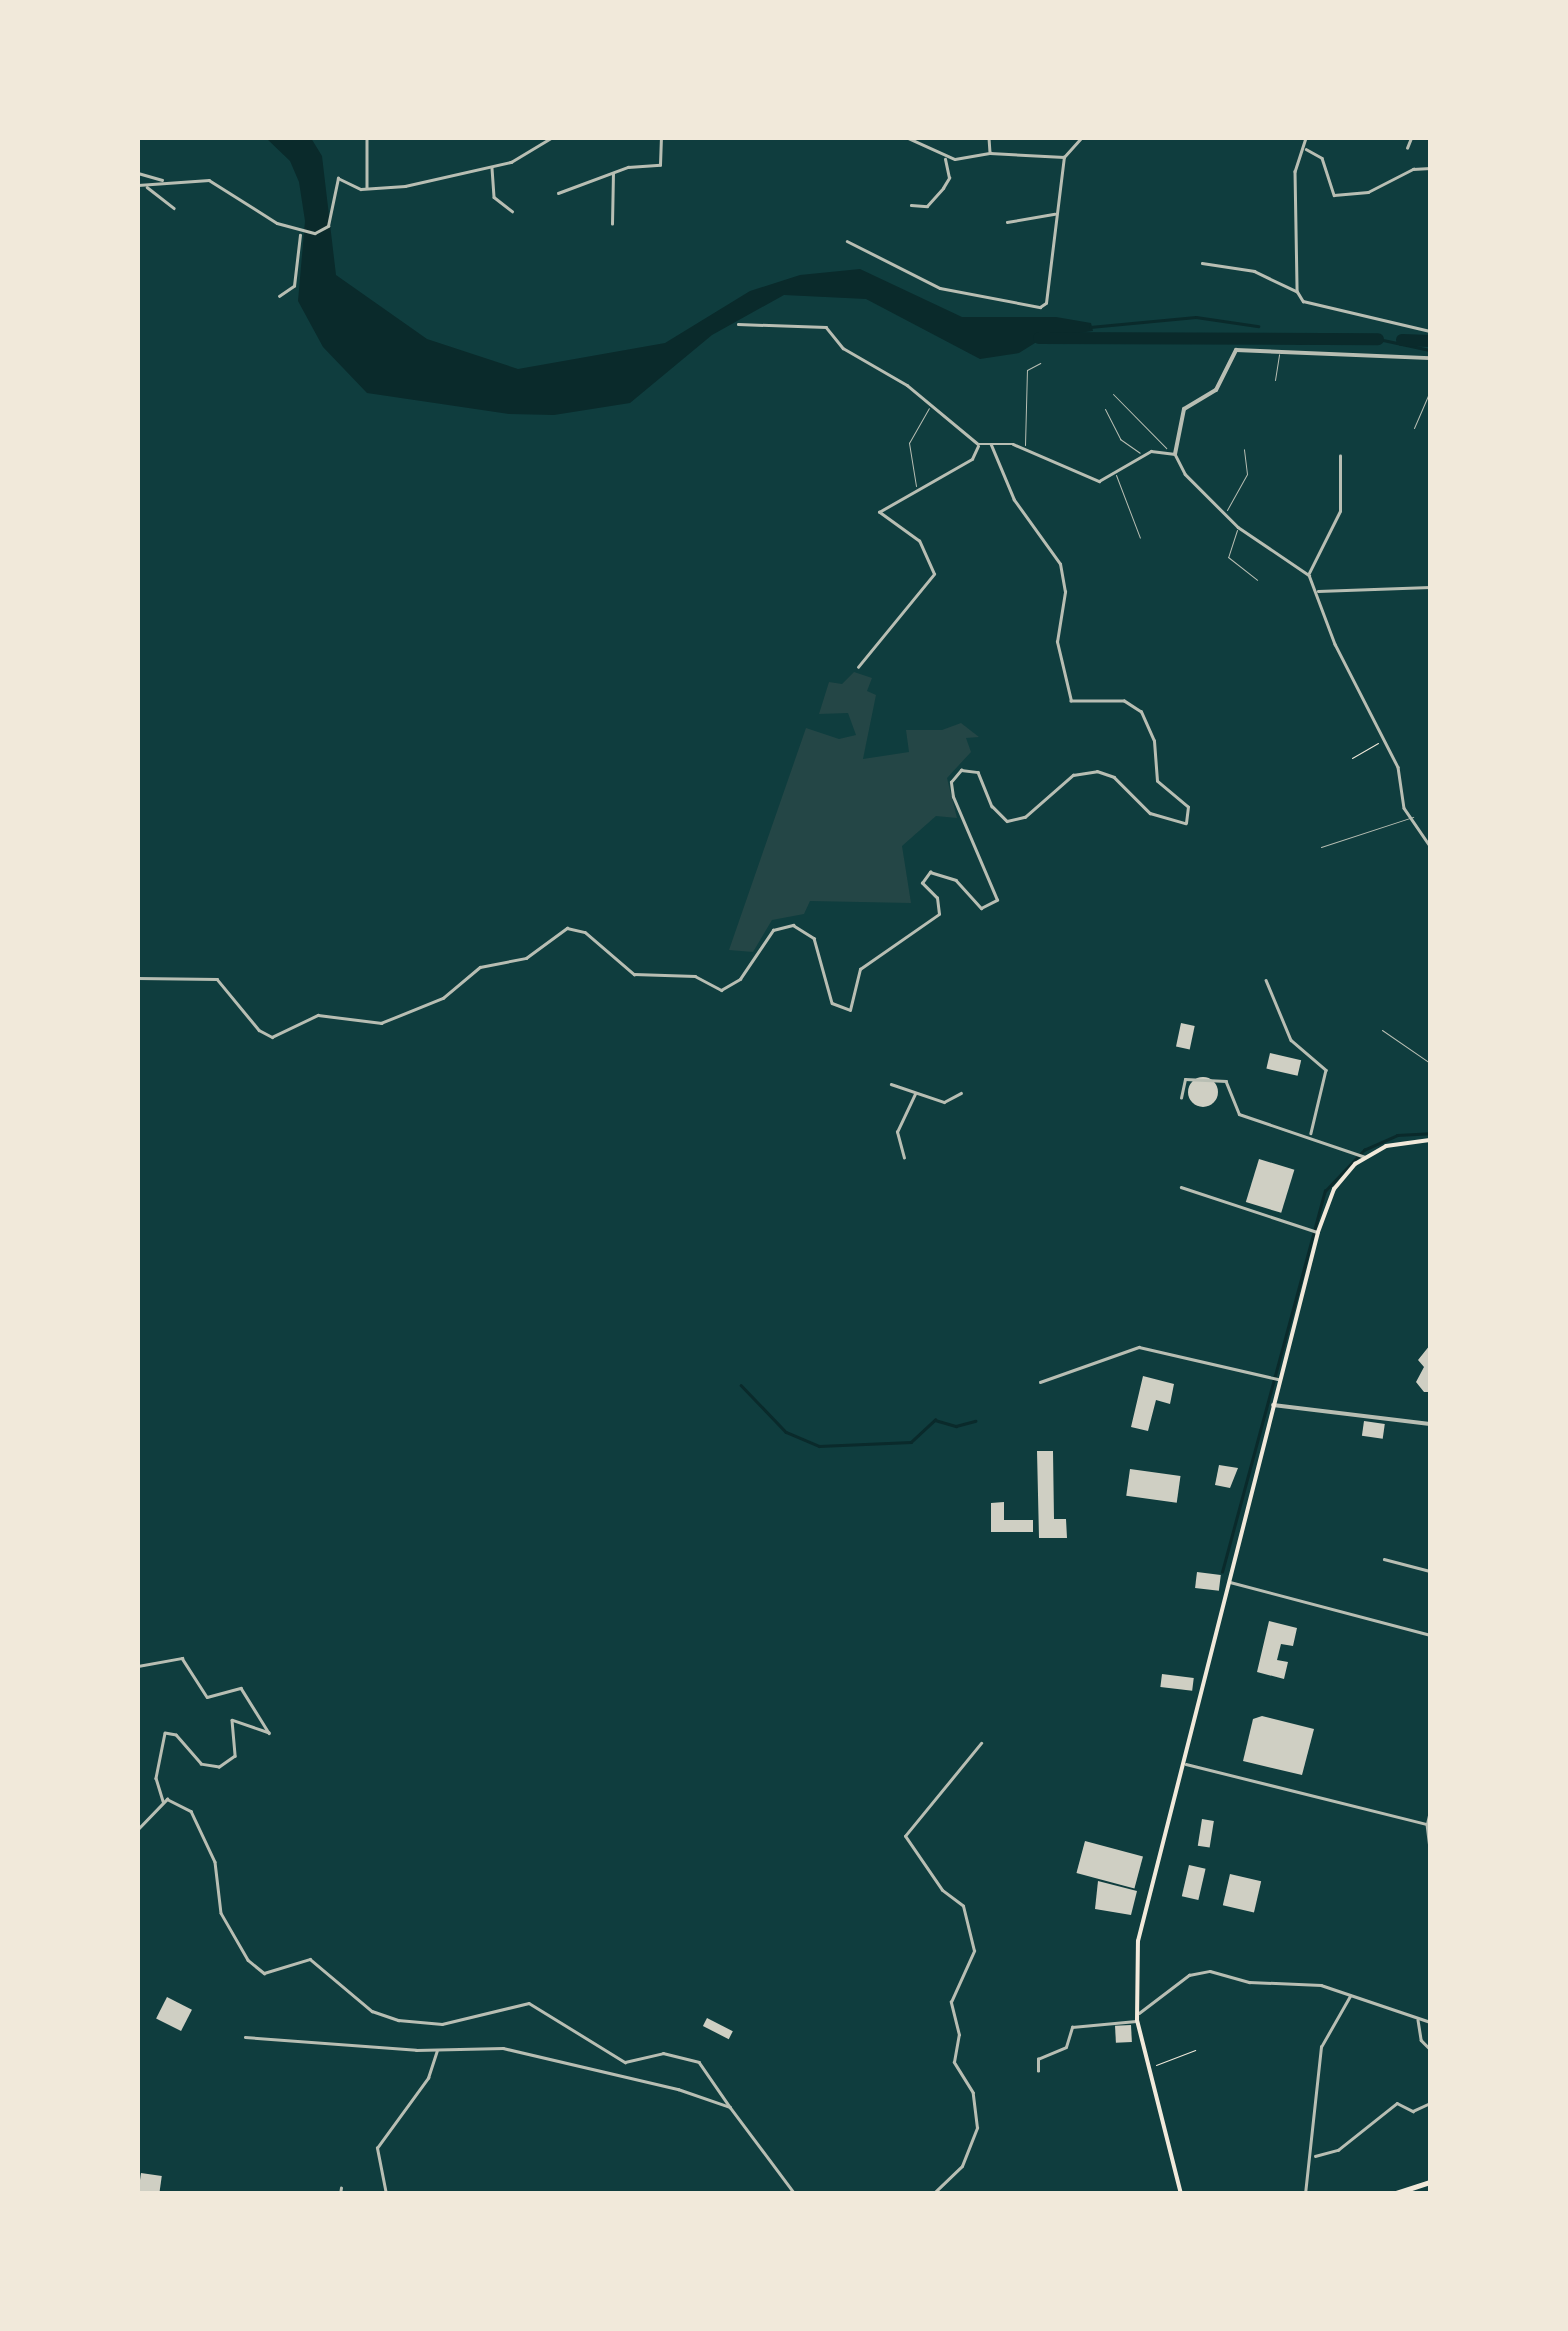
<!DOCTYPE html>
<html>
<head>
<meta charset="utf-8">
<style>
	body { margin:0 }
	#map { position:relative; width:1568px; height:2331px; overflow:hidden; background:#0f3d3e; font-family:"Roboto Condensed",sans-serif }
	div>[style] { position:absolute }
	.green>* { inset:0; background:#244646 }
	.water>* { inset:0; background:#0a2a2b }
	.stream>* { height:2.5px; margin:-1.25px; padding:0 1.25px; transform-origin:1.25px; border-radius:1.25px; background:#0a2a2b }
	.river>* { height:12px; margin:-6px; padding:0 6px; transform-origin:6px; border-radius:6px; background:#0a2a2b }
	.building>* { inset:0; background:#cfcfc3; transform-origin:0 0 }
	.round { border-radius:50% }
	.path>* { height:1px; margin:-0.5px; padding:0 0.5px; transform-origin:0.5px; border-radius:0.5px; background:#f1e9da }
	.service>* { height:1px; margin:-0.5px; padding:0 0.5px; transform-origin:0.5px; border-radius:0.5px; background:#b8beb3 }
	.minor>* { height:2.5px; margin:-1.25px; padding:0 1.25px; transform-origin:1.25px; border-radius:1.25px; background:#b8beb3 }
	.tertiary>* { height:4px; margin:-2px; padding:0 2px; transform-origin:2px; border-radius:2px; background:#b8beb3 }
	.secondary>* { height:4px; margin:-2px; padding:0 2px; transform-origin:2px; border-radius:2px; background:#f1e9da }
	.primary>* { height:5px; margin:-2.5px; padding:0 2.5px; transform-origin:2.5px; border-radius:2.5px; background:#f1e9da }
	span { translate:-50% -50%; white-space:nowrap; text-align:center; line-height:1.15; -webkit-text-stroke:9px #f1e9da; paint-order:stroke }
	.frame { position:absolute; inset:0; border:140px solid #f1e9da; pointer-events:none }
</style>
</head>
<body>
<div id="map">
	<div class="green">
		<i style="clip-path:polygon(854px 672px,872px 678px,867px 691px,876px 695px,863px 759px,909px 752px,906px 730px,942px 730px,961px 723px,979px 737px,966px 738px,971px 752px,947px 778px,957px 818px,936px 816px,902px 846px,911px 903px,810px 901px,804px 914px,772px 920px,753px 952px,729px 950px,806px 728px,839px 739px,856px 735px,848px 713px,819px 714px,829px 682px,842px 684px)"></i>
	</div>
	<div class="water">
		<i style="clip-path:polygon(266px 138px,311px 138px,322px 156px,336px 275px,427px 339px,518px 369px,665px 343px,750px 291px,800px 275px,860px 269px,962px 317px,1056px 317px,1091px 323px,1093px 331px,1043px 338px,1019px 353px,980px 359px,866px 299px,784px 295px,712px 335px,630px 403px,554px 415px,509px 414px,367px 393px,323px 347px,298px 301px,305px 221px,299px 182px,290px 161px)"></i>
	</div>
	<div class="stream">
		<i style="left:1090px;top:327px;width:106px;rotate:-5.4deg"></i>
		<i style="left:1196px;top:317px;width:63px;rotate:8.3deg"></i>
		<i style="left:1360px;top:335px;width:72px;rotate:12.1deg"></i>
		<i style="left:1297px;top:343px;width:10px;rotate:-6deg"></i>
		<i style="left:741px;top:1385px;width:65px;rotate:46.2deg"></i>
		<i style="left:786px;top:1432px;width:36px;rotate:23deg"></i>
		<i style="left:819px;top:1446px;width:92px;rotate:-2.5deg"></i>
		<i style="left:911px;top:1442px;width:33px;rotate:-43deg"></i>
		<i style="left:935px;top:1420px;width:22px;rotate:16deg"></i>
		<i style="left:956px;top:1426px;width:20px;rotate:-15deg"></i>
		<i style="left:1222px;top:1572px;width:395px;rotate:-74.9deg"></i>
		<i style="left:1325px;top:1191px;width:57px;rotate:-46.4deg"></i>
		<i style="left:1364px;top:1150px;width:36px;rotate:-24deg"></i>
		<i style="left:1397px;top:1135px;width:33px;rotate:-3deg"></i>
	</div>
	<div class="river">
		<i style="left:1039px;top:338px;width:339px;rotate:0.2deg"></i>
		<i style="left:1402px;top:340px;width:28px;rotate:2deg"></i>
	</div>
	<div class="building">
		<i style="left:1181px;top:1023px;width:14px;height:24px;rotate:12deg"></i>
		<i style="left:1270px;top:1053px;width:32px;height:16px;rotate:13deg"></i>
		<i class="round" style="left:1188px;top:1077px;width:30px;height:30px"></i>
		<i style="left:1259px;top:1159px;width:37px;height:45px;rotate:17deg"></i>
		<i style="clip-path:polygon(1430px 1345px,1430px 1392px,1424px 1392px,1416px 1382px,1424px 1367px,1418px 1360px)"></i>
		<i style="clip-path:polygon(1143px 1376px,1174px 1384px,1170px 1404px,1156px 1400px,1148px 1431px,1131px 1427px)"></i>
		<i style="left:1364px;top:1421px;width:21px;height:15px;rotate:8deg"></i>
		<i style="clip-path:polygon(1037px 1451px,1053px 1451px,1054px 1519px,1066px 1519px,1067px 1538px,1039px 1538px)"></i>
		<i style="clip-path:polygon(1219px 1465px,1238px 1468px,1230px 1488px,1215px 1485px)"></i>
		<i style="left:1130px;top:1469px;width:51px;height:27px;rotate:8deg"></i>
		<i style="clip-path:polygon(1004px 1502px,1004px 1520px,1033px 1520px,1033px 1532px,991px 1532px,991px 1503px)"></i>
		<i style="left:1197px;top:1572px;width:24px;height:16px;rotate:7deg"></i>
		<i style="clip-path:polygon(1269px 1621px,1297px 1628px,1293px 1646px,1281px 1644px,1277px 1660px,1288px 1662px,1284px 1679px,1257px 1672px)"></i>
		<i style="left:1162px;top:1674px;width:32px;height:13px;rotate:7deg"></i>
		<i style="clip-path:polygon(1262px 1716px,1314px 1729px,1302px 1775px,1243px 1761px,1253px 1719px)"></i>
		<i style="left:1202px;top:1819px;width:12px;height:27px;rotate:9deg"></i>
		<i style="left:1085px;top:1841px;width:60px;height:33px;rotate:15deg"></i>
		<i style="left:1189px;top:1865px;width:17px;height:32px;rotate:13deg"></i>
		<i style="left:1230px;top:1874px;width:32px;height:32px;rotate:13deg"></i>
		<i style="clip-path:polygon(1098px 1881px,1137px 1891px,1131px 1915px,1095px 1909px)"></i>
		<i style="left:167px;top:1997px;width:28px;height:24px;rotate:27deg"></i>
		<i style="left:707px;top:2018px;width:29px;height:9px;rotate:27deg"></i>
		<i style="left:1131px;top:2025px;width:17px;height:16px;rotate:87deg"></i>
		<i style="left:141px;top:2173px;width:21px;height:19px;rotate:8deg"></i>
	</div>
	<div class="path">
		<i style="left:1352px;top:758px;width:30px;rotate:-30deg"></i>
		<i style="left:1156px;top:2065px;width:42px;rotate:-21deg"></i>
	</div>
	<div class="service">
		<i style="left:1275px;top:380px;width:26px;rotate:-81deg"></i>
		<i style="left:1113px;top:394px;width:76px;rotate:45.5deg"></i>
		<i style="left:1105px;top:409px;width:34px;rotate:63deg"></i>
		<i style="left:1120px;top:439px;width:24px;rotate:35deg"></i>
		<i style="left:1414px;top:428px;width:40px;rotate:-66.6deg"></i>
		<i style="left:1025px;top:445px;width:75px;rotate:-88.5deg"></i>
		<i style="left:1027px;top:370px;width:15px;rotate:-28deg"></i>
		<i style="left:1116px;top:475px;width:67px;rotate:69.1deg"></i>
		<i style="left:916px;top:486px;width:44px;rotate:-99.2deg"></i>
		<i style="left:909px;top:443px;width:40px;rotate:-60.3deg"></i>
		<i style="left:1227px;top:510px;width:41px;rotate:-60.9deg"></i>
		<i style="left:1247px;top:474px;width:25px;rotate:-97deg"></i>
		<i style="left:1237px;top:530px;width:28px;rotate:108deg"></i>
		<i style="left:1228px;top:557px;width:37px;rotate:38deg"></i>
		<i style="left:1321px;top:847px;width:97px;rotate:-18.1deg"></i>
		<i style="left:1382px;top:1030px;width:58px;rotate:34.5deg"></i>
	</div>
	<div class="minor">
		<i style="left:367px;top:138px;width:50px;rotate:90deg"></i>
		<i style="left:908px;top:138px;width:51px;rotate:24.1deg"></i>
		<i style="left:955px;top:159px;width:36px;rotate:-10deg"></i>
		<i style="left:990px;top:153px;width:74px;rotate:3.1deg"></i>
		<i style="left:1064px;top:157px;width:25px;rotate:-48deg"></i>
		<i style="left:989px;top:138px;width:13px;rotate:86deg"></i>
		<i style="left:1306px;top:138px;width:35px;rotate:108deg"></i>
		<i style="left:1295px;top:171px;width:120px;rotate:89deg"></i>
		<i style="left:1297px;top:291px;width:12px;rotate:59deg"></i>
		<i style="left:1303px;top:301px;width:130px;rotate:13.3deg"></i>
		<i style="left:1407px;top:148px;width:11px;rotate:-68deg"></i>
		<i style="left:1306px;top:149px;width:18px;rotate:29deg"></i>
		<i style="left:1322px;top:158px;width:39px;rotate:72deg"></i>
		<i style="left:1334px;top:195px;width:34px;rotate:-5deg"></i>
		<i style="left:1368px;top:192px;width:51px;rotate:-27.1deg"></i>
		<i style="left:1413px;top:169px;width:17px;rotate:-3deg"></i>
		<i style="left:492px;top:168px;width:29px;rotate:86deg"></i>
		<i style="left:494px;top:197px;width:23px;rotate:38deg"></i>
		<i style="left:138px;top:173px;width:25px;rotate:16deg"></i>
		<i style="left:138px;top:185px;width:71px;rotate:-4deg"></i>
		<i style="left:209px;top:180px;width:80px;rotate:32.3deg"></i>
		<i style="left:277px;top:223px;width:39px;rotate:15deg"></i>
		<i style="left:315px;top:233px;width:15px;rotate:-28deg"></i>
		<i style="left:328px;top:226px;width:49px;rotate:-78.2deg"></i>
		<i style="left:338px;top:178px;width:25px;rotate:26deg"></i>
		<i style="left:361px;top:189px;width:44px;rotate:-3.9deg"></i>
		<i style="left:405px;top:186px;width:109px;rotate:-12.8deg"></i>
		<i style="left:511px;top:162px;width:47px;rotate:-31deg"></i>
		<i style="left:147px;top:187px;width:34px;rotate:38deg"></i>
		<i style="left:558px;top:193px;width:75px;rotate:-20.4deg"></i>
		<i style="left:628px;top:167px;width:32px;rotate:-4deg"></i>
		<i style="left:660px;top:165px;width:27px;rotate:-88deg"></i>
		<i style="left:911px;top:205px;width:16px;rotate:4deg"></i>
		<i style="left:927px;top:206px;width:24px;rotate:-48deg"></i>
		<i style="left:943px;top:188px;width:12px;rotate:-59deg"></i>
		<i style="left:949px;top:178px;width:19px;rotate:-102deg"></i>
		<i style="left:1007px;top:222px;width:48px;rotate:-9.7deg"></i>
		<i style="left:612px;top:224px;width:50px;rotate:-88.9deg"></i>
		<i style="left:847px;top:241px;width:104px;rotate:26.8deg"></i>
		<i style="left:940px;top:288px;width:102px;rotate:10.8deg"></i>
		<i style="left:1040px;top:307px;width:7px;rotate:-34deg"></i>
		<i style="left:1046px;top:303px;width:147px;rotate:-83deg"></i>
		<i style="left:1202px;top:263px;width:53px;rotate:8.7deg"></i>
		<i style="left:1254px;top:271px;width:47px;rotate:25.5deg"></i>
		<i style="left:279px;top:296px;width:18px;rotate:-34deg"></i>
		<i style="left:294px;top:286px;width:51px;rotate:-83.3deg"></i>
		<i style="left:738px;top:324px;width:88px;rotate:2deg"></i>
		<i style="left:826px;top:327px;width:27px;rotate:51deg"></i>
		<i style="left:843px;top:348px;width:74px;rotate:30deg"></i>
		<i style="left:907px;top:385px;width:92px;rotate:39.7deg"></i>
		<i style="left:978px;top:444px;width:35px"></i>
		<i style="left:1013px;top:444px;width:94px;rotate:23.3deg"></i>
		<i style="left:1099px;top:481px;width:60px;rotate:-30deg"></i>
		<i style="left:1151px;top:451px;width:24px;rotate:7deg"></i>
		<i style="left:1175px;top:454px;width:22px;rotate:63deg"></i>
		<i style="left:1185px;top:474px;width:75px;rotate:45deg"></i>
		<i style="left:1238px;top:527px;width:86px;rotate:34.1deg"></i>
		<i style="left:1309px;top:575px;width:74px;rotate:69.4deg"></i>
		<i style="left:1335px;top:644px;width:138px;rotate:62.9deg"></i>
		<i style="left:1398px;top:767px;width:41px;rotate:81.7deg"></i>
		<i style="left:1404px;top:808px;width:46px;rotate:55.6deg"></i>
		<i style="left:1309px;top:573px;width:69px;rotate:-63.4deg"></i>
		<i style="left:1340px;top:511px;width:55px;rotate:-90deg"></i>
		<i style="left:1318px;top:591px;width:112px;rotate:-2deg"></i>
		<i style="left:858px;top:667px;width:120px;rotate:-50.7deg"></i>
		<i style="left:934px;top:574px;width:36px;rotate:-114deg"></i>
		<i style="left:919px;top:541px;width:49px;rotate:-144.1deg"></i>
		<i style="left:879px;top:512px;width:107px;rotate:-29.7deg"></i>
		<i style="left:972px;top:459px;width:14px;rotate:-65deg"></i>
		<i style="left:138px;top:978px;width:79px;rotate:0.7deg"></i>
		<i style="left:217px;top:979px;width:66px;rotate:50.5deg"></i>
		<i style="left:259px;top:1030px;width:15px;rotate:28deg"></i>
		<i style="left:272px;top:1037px;width:51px;rotate:-25.6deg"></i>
		<i style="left:318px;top:1015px;width:64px;rotate:7.2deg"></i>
		<i style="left:381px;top:1023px;width:67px;rotate:-22deg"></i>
		<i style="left:443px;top:998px;width:48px;rotate:-40deg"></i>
		<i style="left:480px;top:967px;width:47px;rotate:-11.1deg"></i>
		<i style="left:526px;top:958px;width:51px;rotate:-36.2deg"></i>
		<i style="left:567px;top:928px;width:18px;rotate:13deg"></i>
		<i style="left:585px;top:932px;width:65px;rotate:40.6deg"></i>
		<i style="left:634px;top:974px;width:61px;rotate:1.9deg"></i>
		<i style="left:695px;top:976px;width:30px;rotate:28deg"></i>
		<i style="left:721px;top:990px;width:22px;rotate:-30deg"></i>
		<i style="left:740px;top:979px;width:59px;rotate:-56deg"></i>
		<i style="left:773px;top:930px;width:21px;rotate:-14deg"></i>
		<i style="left:793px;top:925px;width:25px;rotate:32deg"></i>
		<i style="left:814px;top:938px;width:67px;rotate:74.5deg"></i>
		<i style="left:832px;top:1003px;width:19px;rotate:21deg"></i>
		<i style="left:850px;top:1010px;width:42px;rotate:-76.3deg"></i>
		<i style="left:860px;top:969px;width:96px;rotate:-34.8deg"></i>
		<i style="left:939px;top:914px;width:16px;rotate:-97deg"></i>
		<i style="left:937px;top:898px;width:21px;rotate:-135deg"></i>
		<i style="left:922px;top:883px;width:14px;rotate:-54deg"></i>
		<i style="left:930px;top:872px;width:27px;rotate:17deg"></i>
		<i style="left:956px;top:880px;width:38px;rotate:48deg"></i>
		<i style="left:981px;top:908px;width:18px;rotate:-27deg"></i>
		<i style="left:997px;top:900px;width:112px;rotate:-113.1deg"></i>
		<i style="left:953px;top:797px;width:15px;rotate:-98deg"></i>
		<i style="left:951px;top:782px;width:16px;rotate:-50deg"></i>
		<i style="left:961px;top:770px;width:17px;rotate:7deg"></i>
		<i style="left:978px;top:772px;width:37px;rotate:68deg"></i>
		<i style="left:992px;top:806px;width:21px;rotate:45deg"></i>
		<i style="left:1007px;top:821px;width:18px;rotate:-13deg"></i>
		<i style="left:1025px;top:817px;width:64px;rotate:-41.2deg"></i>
		<i style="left:1073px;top:775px;width:24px;rotate:-9deg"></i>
		<i style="left:1097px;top:771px;width:18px;rotate:19deg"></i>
		<i style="left:1114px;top:777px;width:51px;rotate:45deg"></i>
		<i style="left:1150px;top:813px;width:37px;rotate:16deg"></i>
		<i style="left:1186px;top:823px;width:16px;rotate:-83deg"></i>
		<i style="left:1188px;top:807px;width:40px;rotate:-140deg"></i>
		<i style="left:1157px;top:781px;width:40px;rotate:-94.3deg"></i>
		<i style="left:1154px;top:741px;width:32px;rotate:-114deg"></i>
		<i style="left:1141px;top:712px;width:20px;rotate:-147deg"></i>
		<i style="left:1124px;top:701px;width:53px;rotate:180deg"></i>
		<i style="left:1071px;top:701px;width:61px;rotate:-103.3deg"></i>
		<i style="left:1057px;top:642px;width:51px;rotate:-80.9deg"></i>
		<i style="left:1065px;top:592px;width:28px;rotate:-100deg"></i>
		<i style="left:1060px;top:564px;width:79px;rotate:-125.7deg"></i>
		<i style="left:1014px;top:500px;width:60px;rotate:-112.7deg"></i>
		<i style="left:1266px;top:980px;width:65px;rotate:67.4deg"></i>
		<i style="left:1291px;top:1040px;width:46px;rotate:40.6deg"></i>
		<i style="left:1326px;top:1070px;width:65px;rotate:103.4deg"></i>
		<i style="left:891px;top:1084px;width:56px;rotate:18.8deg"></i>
		<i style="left:944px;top:1102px;width:19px;rotate:-28deg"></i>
		<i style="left:1181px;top:1098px;width:19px;rotate:-78deg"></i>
		<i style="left:1185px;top:1079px;width:41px;rotate:2.8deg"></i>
		<i style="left:1226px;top:1081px;width:35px;rotate:68deg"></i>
		<i style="left:1239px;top:1114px;width:133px;rotate:18.8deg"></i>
		<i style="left:904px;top:1158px;width:27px;rotate:-105deg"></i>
		<i style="left:897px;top:1132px;width:42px;rotate:-64.7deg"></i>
		<i style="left:1181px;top:1187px;width:143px;rotate:18.3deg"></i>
		<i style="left:1040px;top:1382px;width:105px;rotate:-19.5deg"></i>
		<i style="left:1139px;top:1347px;width:143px;rotate:13deg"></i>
		<i style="left:1384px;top:1559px;width:48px;rotate:14.6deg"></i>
		<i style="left:1230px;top:1582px;width:207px;rotate:14.8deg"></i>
		<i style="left:138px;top:1666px;width:45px;rotate:-10.3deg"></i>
		<i style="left:182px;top:1658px;width:46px;rotate:57.3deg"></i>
		<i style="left:207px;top:1697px;width:35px;rotate:-15deg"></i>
		<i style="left:241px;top:1688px;width:53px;rotate:58.1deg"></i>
		<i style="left:269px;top:1733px;width:39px;rotate:-161deg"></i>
		<i style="left:232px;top:1720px;width:36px;rotate:85deg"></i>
		<i style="left:235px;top:1756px;width:19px;rotate:145deg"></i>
		<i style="left:219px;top:1767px;width:18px;rotate:-171deg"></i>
		<i style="left:201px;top:1764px;width:38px;rotate:-131deg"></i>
		<i style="left:176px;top:1735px;width:11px;rotate:-170deg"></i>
		<i style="left:165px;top:1733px;width:46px;rotate:101.3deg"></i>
		<i style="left:156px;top:1778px;width:24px;rotate:73deg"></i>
		<i style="left:1186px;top:1764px;width:248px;rotate:14deg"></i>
		<i style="left:1427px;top:1824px;width:25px;rotate:83deg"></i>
		<i style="left:1427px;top:1824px;width:13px;rotate:-77deg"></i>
		<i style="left:138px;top:1829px;width:42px;rotate:-46deg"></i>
		<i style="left:167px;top:1799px;width:27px;rotate:27deg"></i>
		<i style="left:191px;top:1811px;width:56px;rotate:64.8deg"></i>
		<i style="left:215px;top:1862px;width:51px;rotate:83.3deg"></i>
		<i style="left:221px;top:1913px;width:54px;rotate:60.1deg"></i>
		<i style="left:248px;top:1960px;width:21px;rotate:39deg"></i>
		<i style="left:264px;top:1973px;width:48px;rotate:-16.9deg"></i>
		<i style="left:310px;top:1959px;width:81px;rotate:40deg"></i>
		<i style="left:372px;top:2011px;width:28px;rotate:19deg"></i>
		<i style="left:398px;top:2020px;width:44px;rotate:5.2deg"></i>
		<i style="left:442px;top:2024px;width:89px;rotate:-13.6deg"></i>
		<i style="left:529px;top:2003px;width:113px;rotate:31.6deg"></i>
		<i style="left:625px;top:2062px;width:39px;rotate:-13deg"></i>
		<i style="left:663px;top:2053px;width:37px;rotate:14deg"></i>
		<i style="left:699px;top:2062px;width:55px;rotate:55.4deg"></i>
		<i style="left:1139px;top:2013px;width:63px;rotate:-37.2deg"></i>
		<i style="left:1189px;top:1975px;width:21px;rotate:-11deg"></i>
		<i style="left:1210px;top:1971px;width:41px;rotate:15.8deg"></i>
		<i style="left:1249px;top:1982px;width:72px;rotate:2.4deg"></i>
		<i style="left:1321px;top:1985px;width:115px;rotate:18.7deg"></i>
		<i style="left:1418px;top:2020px;width:20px;rotate:81deg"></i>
		<i style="left:1421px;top:2040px;width:13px;rotate:45deg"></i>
		<i style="left:245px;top:2037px;width:171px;rotate:4.3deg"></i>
		<i style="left:416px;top:2050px;width:87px;rotate:-1.3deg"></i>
		<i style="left:503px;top:2048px;width:180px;rotate:13.2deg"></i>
		<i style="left:678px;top:2089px;width:55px;rotate:19.1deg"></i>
		<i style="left:730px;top:2107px;width:109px;rotate:53.2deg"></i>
		<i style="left:1038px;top:2071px;width:12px;rotate:-90deg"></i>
		<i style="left:1038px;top:2059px;width:30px;rotate:-23deg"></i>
		<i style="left:1066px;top:2047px;width:21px;rotate:-73deg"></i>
		<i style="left:1072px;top:2027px;width:64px;rotate:-5.4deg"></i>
		<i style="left:1315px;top:2156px;width:24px;rotate:-15deg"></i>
		<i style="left:1338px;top:2150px;width:75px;rotate:-38.5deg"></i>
		<i style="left:1397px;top:2103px;width:18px;rotate:27deg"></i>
		<i style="left:1413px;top:2111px;width:19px;rotate:-25deg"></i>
		<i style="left:340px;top:2194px;width:6px;rotate:-81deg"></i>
		<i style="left:386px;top:2194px;width:47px;rotate:-101.1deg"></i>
		<i style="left:377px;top:2148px;width:87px;rotate:-53.9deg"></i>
		<i style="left:428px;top:2078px;width:28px;rotate:-72deg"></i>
		<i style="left:933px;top:2194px;width:40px;rotate:-44deg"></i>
		<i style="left:962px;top:2166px;width:41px;rotate:-68.5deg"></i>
		<i style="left:977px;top:2128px;width:35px;rotate:-97deg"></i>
		<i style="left:973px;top:2093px;width:36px;rotate:-122deg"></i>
		<i style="left:954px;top:2062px;width:27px;rotate:-80deg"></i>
		<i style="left:959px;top:2035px;width:34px;rotate:-104deg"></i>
		<i style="left:951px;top:2002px;width:56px;rotate:-65.7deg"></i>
		<i style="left:974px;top:1951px;width:46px;rotate:-103.7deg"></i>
		<i style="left:963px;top:1906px;width:26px;rotate:-143deg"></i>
		<i style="left:942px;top:1890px;width:65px;rotate:-124.4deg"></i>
		<i style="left:905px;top:1836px;width:120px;rotate:-50.7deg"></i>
		<i style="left:1305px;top:2194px;width:148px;rotate:-83.8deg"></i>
		<i style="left:1321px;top:2047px;width:59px;rotate:-60.4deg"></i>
	</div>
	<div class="tertiary">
		<i style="left:1175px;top:454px;width:46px;rotate:-78.7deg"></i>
		<i style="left:1184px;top:409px;width:37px;rotate:-31deg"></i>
		<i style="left:1216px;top:390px;width:45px;rotate:-63.4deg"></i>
		<i style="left:1236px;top:350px;width:194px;rotate:2.4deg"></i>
		<i style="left:1273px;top:1405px;width:158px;rotate:6.9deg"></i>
	</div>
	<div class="secondary">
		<i style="left:1181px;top:2194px;width:179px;rotate:-104.2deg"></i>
		<i style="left:1137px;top:2020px;width:79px;rotate:-89.3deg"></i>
		<i style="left:1138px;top:1941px;width:731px;rotate:-75.75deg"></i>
		<i style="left:1318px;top:1232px;width:46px;rotate:-69.6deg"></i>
		<i style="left:1334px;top:1189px;width:33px;rotate:-50deg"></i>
		<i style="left:1355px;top:1164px;width:36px;rotate:-30deg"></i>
		<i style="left:1386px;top:1146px;width:44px;rotate:-7.8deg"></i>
	</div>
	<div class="primary">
		<i style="left:1393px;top:2194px;width:39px;rotate:-18deg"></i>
	</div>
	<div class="frame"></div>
</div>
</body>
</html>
